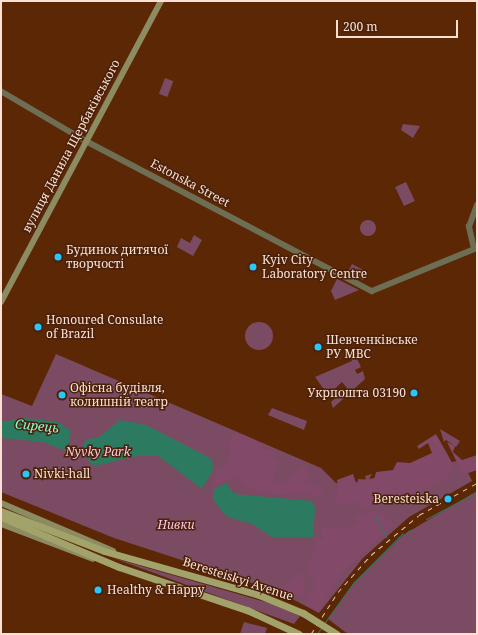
<!DOCTYPE html>
<html>
<head>
<meta charset="utf-8">
<style>
	body { margin:0 }
	#map { position:relative; width:478px; height:635px; overflow:hidden; background:#5b2705; font-family:"Noto Serif",serif }
	div>[style] { position:absolute }
	.green>* { inset:0; background:#7b4b64; transform-origin:0 0 }
	.round { border-radius:50% }
	.forest>* { inset:0; background:#824968 }
	.water>* { inset:0; background:#2c7a60 }
	.stream>* { height:1px; margin:-0.5px; padding:0 0.5px; transform-origin:0.5px; border-radius:0.5px; background:#2c7a60 }
	.tertiary>* { height:5.5px; margin:-2.75px; padding:0 2.75px; transform-origin:2.75px; border-radius:2.75px; background:#6e6e54 }
	.secondary>* { height:6px; margin:-3px; padding:0 3px; transform-origin:3px; border-radius:3px; background:#8c8b61 }
	.primary>* { height:7px; margin:-3.5px; padding:0 3.5px; transform-origin:3.5px; border-radius:3.5px; background:#a2a26b }
	.rail>* { height:1px; margin-top:-0.5px; transform-origin:0; background:repeating-linear-gradient(90deg,#e3c4b4 0 5px,transparent 0 10px) }
	.primary-bridge>* { height:7px; margin:-3.5px; padding:0 3.5px; transform-origin:3.5px; border-radius:3.5px; background:#a2a26b }
	.dots>* { width:11px; height:11px; translate:-50% -50%; box-sizing:border-box; border:2px solid #4a210a; border-radius:50% }
	span { translate:-50% -50%; white-space:nowrap; text-align:center; line-height:1.15; -webkit-text-stroke:3px #4a210a; paint-order:stroke }
	.street-label { font-size:12px; color:#fbe0d3 }
	.poi-label { font-size:12px; color:#fbe0d3 }
	.left { translate:0 -50%; text-align:left }
	.right { translate:-100% -50%; text-align:right }
	.park-label { font-size:12px; color:#fec7e2; font-style:italic }
	.water-label { font-size:13px; color:#8efbd3; font-style:italic }
	.frame { position:absolute; inset:0; border:2px solid #fbe0d3; pointer-events:none }
	.scale { position:absolute; left:336px; top:20px; width:122px; height:18px; box-sizing:border-box; border:2px solid #fbe0d3; border-top:0; padding-left:5px; font-size:12px; line-height:14px; white-space:nowrap; color:#fbe0d3; -webkit-text-stroke:3px #4a210a; paint-order:stroke }
</style>
</head>
<body>
<div id="map">
	<div class="green">
		<i style="left:165px;top:78px;width:9px;height:17px;rotate:21deg"></i>
		<i style="clip-path:polygon(403px 124px,420px 126px,413px 138px,401px 130px)"></i>
		<i style="left:406px;top:182px;width:21px;height:12px;rotate:65deg"></i>
		<i class="round" style="left:360px;top:220px;width:16px;height:16px"></i>
		<i style="clip-path:polygon(194px 235px,202px 240px,193px 256px,177px 247px,181px 238px,190px 243px)"></i>
		<i style="left:352px;top:264px;width:17px;height:9px;rotate:28deg"></i>
		<i style="clip-path:polygon(337px 279px,359px 290px,335px 300px,331px 291px)"></i>
		<i class="round" style="left:245px;top:322px;width:28px;height:28px"></i>
		<i style="clip-path:polygon(353px 351px,361px 367px,355px 370px,357px 374px,363px 371px,365px 379px,333px 408px,331px 402px,347px 388px,342px 382px,328px 395px,315px 377px,352px 361px,349px 353px)"></i>
		<i style="clip-path:polygon(56px 354px,321px 468px,336px 483px,344px 485px,366px 480px,365px 476px,372px 474px,369px 479px,462px 460px,472px 481px,409px 517px,363px 558px,319px 613px,277px 591px,114px 538px,1px 492px,1px 394px,32px 406px)"></i>
		<i style="clip-path:polygon(272px 408px,307px 421px,304px 430px,268px 415px)"></i>
		<i style="clip-path:polygon(440px 429px,460px 441px,456px 447px,446px 440px,444px 442px)"></i>
		<i style="clip-path:polygon(477px 491px,477px 634px,348px 634px,328px 619px,354px 583px,403px 535px)"></i>
		<i style="clip-path:polygon(113px 558px,269px 603px,300px 616px,294px 624px)"></i>
		<i style="clip-path:polygon(244px 622px,267px 628px,265px 634px,240px 634px)"></i>
	</div>
	<div class="forest">
		<i style="clip-path:polygon(233px 432px,263px 444px,261px 450px,276px 450px,273px 456px,278px 462px,272px 482px,290px 483px,293px 472px,296px 474px,304px 465px,309px 472px,306px 481px,326px 491px,314px 497px,305px 493px,270px 495px,243px 486px,237px 477px,212px 487px,217px 469px,226px 466px,231px 457px,228px 444px)"></i>
		<i style="clip-path:polygon(436px 434px,454px 466px,447px 480px,371px 509px,362px 508px,356px 501px,349px 506px,338px 505px,333px 498px,338px 494px,337px 480px,353px 474px,357px 486px,358px 479px,374px 480px,376px 472px,393px 470px,397px 462px,410px 463px,432px 453px,428px 443px,419px 449px,417px 446px)"></i>
		<i style="clip-path:polygon(447px 442px,455px 446px,453px 452px,462px 460px,477px 455px,477px 470px,463px 475px)"></i>
		<i style="clip-path:polygon(378px 511px,394px 524px,340px 575px,318px 612px,304px 604px,315px 585px,307px 567px,318px 538px,324px 540px,320px 527px,355px 527px,358px 522px,353px 516px)"></i>
		<i style="clip-path:polygon(304px 571px,305px 598px,280px 593px,282px 587px)"></i>
	</div>
	<div class="water">
		<i style="clip-path:polygon(23px 418px,58px 422px,71px 431px,68px 448px,63px 450px,43px 442px,1px 438px,1px 422px)"></i>
		<i style="clip-path:polygon(120px 420px,146px 425px,212px 459px,213px 470px,202px 489px,158px 456px,137px 456px,95px 466px,90px 463px,83px 449px,85px 440px,99px 437px)"></i>
		<i style="clip-path:polygon(226px 483px,234px 494px,312px 501px,315px 508px,313px 537px,272px 537px,252px 524px,227px 517px,213px 500px,214px 489px)"></i>
	</div>
	<div class="stream">
		<i style="left:375px;top:515px;width:25px;rotate:63deg"></i>
		<i style="left:426px;top:519px;width:58px;rotate:-27.9deg"></i>
		<i style="left:406px;top:533px;width:5px;rotate:-37deg"></i>
		<i style="left:325px;top:622px;width:49px;rotate:-54.1deg"></i>
		<i style="left:354px;top:582px;width:69px;rotate:-45deg"></i>
		<i style="left:317px;top:634px;width:7px;rotate:-56deg"></i>
	</div>
	<div class="tertiary">
		<i style="left:1px;top:91px;width:99px;rotate:30.5deg"></i>
		<i style="left:86px;top:141px;width:323px;rotate:27.7deg"></i>
		<i style="left:372px;top:291px;width:113px;rotate:-22.3deg"></i>
		<i style="left:474px;top:249px;width:23px;rotate:-103deg"></i>
		<i style="left:469px;top:227px;width:23px;rotate:-70deg"></i>
	</div>
	<div class="secondary">
		<i style="left:1px;top:302px;width:341px;rotate:-62deg"></i>
		<i style="left:1px;top:503px;width:122px;rotate:23.2deg"></i>
		<i style="left:1px;top:524px;width:98px;rotate:20.8deg"></i>
	</div>
	<div class="primary">
		<i style="left:1px;top:511px;width:110px;rotate:21.2deg"></i>
		<i style="left:104px;top:551px;width:161px;rotate:15.8deg"></i>
		<i style="left:259px;top:595px;width:48px;rotate:22.2deg"></i>
		<i style="left:1px;top:517px;width:128px;rotate:23deg"></i>
		<i style="left:119px;top:567px;width:135px;rotate:18.6deg"></i>
		<i style="left:247px;top:610px;width:57px;rotate:24.8deg"></i>
	</div>
	<div class="rail">
		<i style="left:304px;top:612px;width:39px;rotate:31deg"></i>
		<i style="left:311px;top:634px;width:50px;rotate:-57.3deg"></i>
		<i style="left:338px;top:592px;width:50px;rotate:-48.3deg"></i>
		<i style="left:371px;top:555px;width:62px;rotate:-39.8deg"></i>
		<i style="left:419px;top:515px;width:66px;rotate:-28.9deg"></i>
	</div>
	<div class="primary-bridge">
		<i style="left:303px;top:613px;width:40px;rotate:32deg"></i>
	</div>
	<div class="dots">
		<i style="left:58px;top:257px;background:#28c8ff"></i>
		<i style="left:253px;top:267px;background:#28c8ff"></i>
		<i style="left:38px;top:327px;background:#28c8ff"></i>
		<i style="left:318px;top:347px;background:#28c8ff"></i>
		<i style="left:414px;top:393px;background:#28c8ff"></i>
		<i style="left:62px;top:395px;background:#28c8ff"></i>
		<i style="left:26px;top:474px;background:#28c8ff"></i>
		<i style="left:448px;top:499px;background:#28c8ff"></i>
		<i style="left:98px;top:590px;background:#28c8ff"></i>
	</div>
	<div class="street-label">
		<span style="left:71px;top:146px;rotate:-62deg">вулиця Данила Щербаківського</span>
		<span style="left:190px;top:183px;rotate:28deg">Estonska Street</span>
		<span style="left:238px;top:579px;rotate:18deg">Beresteiskyi Avenue</span>
	</div>
	<div class="poi-label">
		<span class="left" style="left:66px;top:257px">Будинок дитячої<br>творчості</span>
		<span class="left" style="left:262px;top:267px">Kyiv City<br>Laboratory Centre</span>
		<span class="left" style="left:46px;top:327px">Honoured Consulate<br>of Brazil</span>
		<span class="left" style="left:326px;top:347px">Шевченківське<br>РУ МВС</span>
		<span class="left" style="left:70px;top:395px">Офісна будівля,<br>колишній театр</span>
		<span class="right" style="left:406px;top:393px">Укрпошта 03190</span>
		<span class="left" style="left:34px;top:474px">Nivki-hall</span>
		<span class="right" style="left:439px;top:499px">Beresteiska</span>
		<span class="left" style="left:107px;top:590px">Healthy &amp; Happy</span>
	</div>
	<div class="park-label">
		<span style="left:98px;top:452px">Nyvky Park</span>
		<span style="left:176px;top:525px">Нивки</span>
	</div>
	<div class="water-label">
		<span style="left:37px;top:426px;rotate:6deg">Сирець</span>
	</div>
	<div class="frame"></div>
	<div class="scale">200 m</div>
</div>
</body>
</html>
